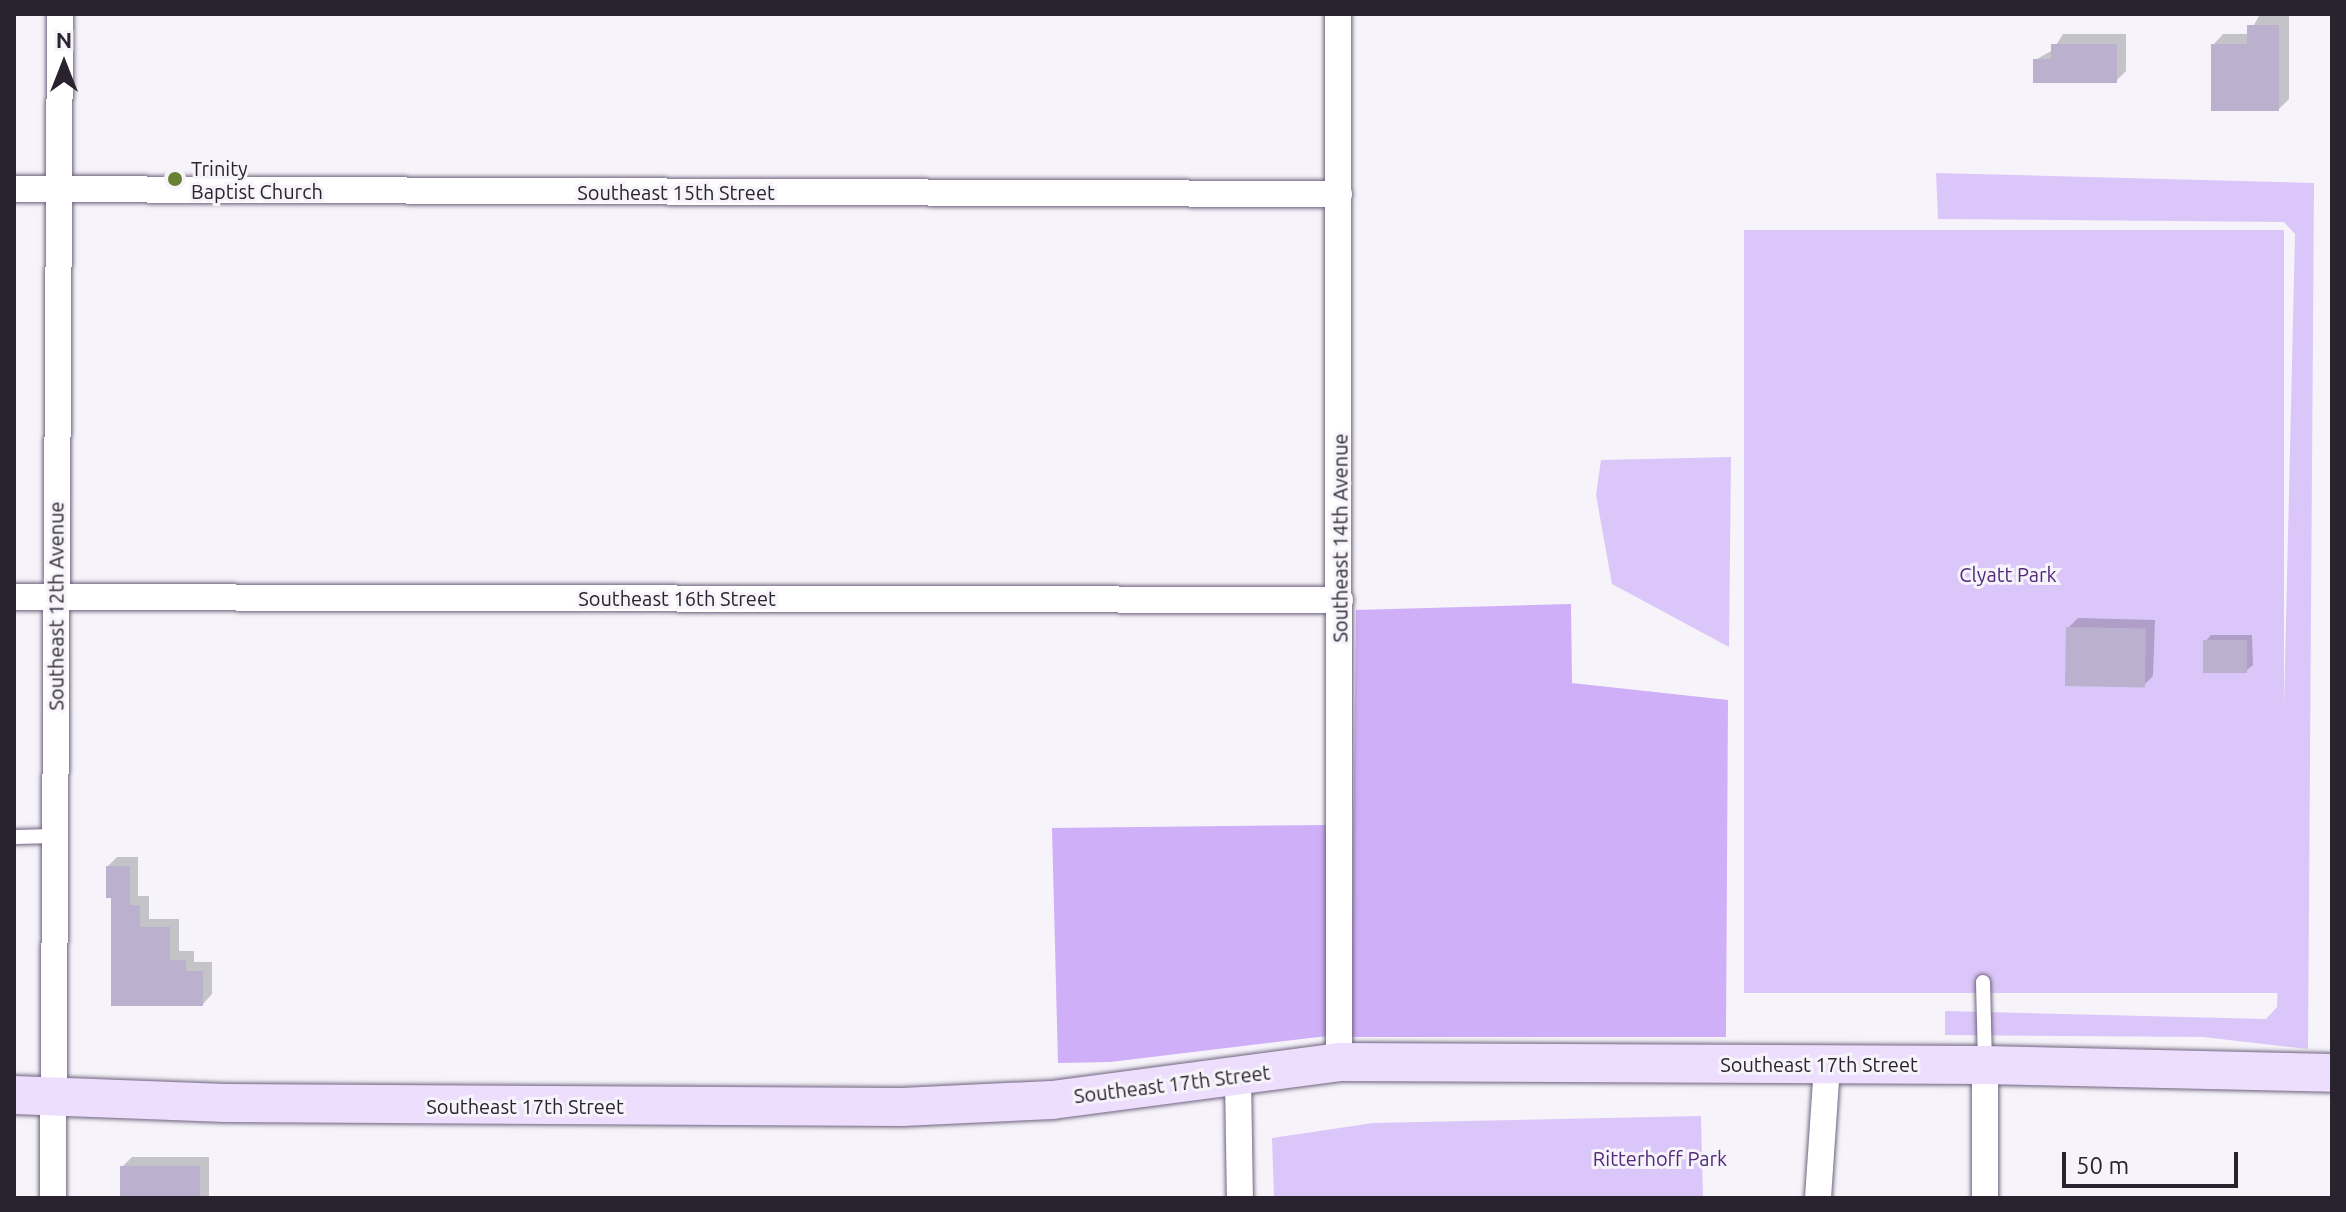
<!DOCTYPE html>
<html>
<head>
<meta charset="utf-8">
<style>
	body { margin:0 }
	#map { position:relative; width:2346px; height:1212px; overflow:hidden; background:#f6f4fa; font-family:Ubuntu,sans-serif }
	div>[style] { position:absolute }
	.green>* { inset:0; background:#dbc6f9; transform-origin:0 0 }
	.forest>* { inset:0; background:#cfaff8 }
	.shadow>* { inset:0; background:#0003 }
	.building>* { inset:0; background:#bcb0cf; transform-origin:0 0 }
	.roads { filter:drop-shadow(0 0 2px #6f637f) drop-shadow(0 0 2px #6f637f) }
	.service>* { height:14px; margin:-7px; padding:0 7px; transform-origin:7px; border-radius:7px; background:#fff }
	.minor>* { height:26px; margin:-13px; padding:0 13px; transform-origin:13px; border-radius:13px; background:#fff }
	.secondary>* { height:38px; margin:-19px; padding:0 19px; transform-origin:19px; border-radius:19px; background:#ecdefc }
	.dots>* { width:22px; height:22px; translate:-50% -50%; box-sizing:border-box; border:4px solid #f6f4fa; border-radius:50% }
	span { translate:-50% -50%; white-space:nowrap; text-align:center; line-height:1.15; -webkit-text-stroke:6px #f6f4fa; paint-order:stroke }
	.poi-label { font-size:20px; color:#28232e }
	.left { translate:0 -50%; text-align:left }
	.street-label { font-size:20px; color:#28232e }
	.park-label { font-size:20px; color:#52297b }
	.frame { position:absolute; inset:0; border:16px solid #28232e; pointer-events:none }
	.north { position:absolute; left:24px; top:24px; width:80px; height:80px; -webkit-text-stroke:6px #f6f4fa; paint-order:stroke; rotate:0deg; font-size:22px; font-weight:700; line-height:32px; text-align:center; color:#28232e }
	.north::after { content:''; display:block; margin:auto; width:28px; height:36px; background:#28232e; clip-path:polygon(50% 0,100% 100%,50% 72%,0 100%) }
	.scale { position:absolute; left:2062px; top:1152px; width:176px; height:36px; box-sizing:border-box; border:4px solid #28232e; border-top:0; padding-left:10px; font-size:24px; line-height:28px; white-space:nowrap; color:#28232e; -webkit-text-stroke:6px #f6f4fa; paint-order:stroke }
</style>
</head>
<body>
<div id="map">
	<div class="green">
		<i style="clip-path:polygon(1936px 173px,2314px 183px,2308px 1049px,2203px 1037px,1945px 1035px,1945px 1011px,2266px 1019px,2277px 1007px,2295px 234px,2284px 222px,1938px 219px)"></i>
		<i style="left:1744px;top:230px;width:540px;height:763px"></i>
		<i style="clip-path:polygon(1731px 457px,1729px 647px,1612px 584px,1596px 495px,1601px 460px)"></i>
		<i style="clip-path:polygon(1701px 1116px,1703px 1198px,1274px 1198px,1272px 1138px,1373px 1123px)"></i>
	</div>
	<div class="forest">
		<i style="clip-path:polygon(1571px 604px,1572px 683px,1728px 700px,1726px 1037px,1351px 1037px,1356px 610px)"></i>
		<i style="clip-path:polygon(1327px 825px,1327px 1036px,1110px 1062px,1058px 1063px,1052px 828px)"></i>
	</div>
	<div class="shadow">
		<i style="clip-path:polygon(2259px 16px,2289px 16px,2289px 99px,2279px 109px,2213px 45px,2223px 34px,2249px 34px)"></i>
		<i style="clip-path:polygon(2063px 34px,2126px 34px,2126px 71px,2116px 81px,2035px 60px,2053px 50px)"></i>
		<i style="clip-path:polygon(2078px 618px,2155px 620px,2153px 676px,2143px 686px,2068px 628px)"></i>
		<i style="clip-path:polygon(2211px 635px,2252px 635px,2253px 665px,2246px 671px,2205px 642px)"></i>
		<i style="clip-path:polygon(117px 857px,138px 857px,138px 896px,149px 896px,149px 919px,179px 919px,179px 951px,194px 951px,194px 962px,212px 962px,212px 994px,203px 1004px,113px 896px,108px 866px)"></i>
		<i style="clip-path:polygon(132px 1157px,209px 1157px,209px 1198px,122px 1198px,122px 1167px)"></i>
	</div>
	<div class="building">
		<i style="clip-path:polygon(2247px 25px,2279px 25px,2279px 111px,2211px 111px,2211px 44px,2247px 44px)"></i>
		<i style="clip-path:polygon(2051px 44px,2117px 44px,2117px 83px,2033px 83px,2033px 59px,2051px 59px)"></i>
		<i style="left:2066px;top:627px;width:80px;height:59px;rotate:1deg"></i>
		<i style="left:2247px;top:640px;width:33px;height:44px;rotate:90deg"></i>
		<i style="clip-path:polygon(106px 866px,130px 866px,130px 905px,140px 905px,140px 927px,170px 927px,170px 960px,186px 960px,186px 971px,203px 971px,203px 1006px,111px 1006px,111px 898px,106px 898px)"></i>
		<i style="left:120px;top:1166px;width:80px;height:32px"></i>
	</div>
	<div class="roads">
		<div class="service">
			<i style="left:14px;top:837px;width:41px;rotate:-1.4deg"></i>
			<i style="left:1983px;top:982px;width:83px;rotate:88.6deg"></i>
		</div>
		<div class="minor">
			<i style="left:1338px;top:14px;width:1048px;rotate:89.95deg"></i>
			<i style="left:14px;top:189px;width:1325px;rotate:0.22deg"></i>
			<i style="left:14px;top:597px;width:1326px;rotate:0.13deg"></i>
			<i style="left:1238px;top:1077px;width:121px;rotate:89.1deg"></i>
			<i style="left:53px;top:1198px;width:1184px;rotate:-89.66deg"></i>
			<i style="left:1818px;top:1198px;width:133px;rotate:-86.1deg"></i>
			<i style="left:1985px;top:1198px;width:133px;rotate:-90deg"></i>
		</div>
		<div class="secondary">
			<i style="left:14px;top:1095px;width:211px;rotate:2.2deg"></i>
			<i style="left:225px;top:1103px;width:677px;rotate:0.34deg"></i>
			<i style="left:902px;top:1107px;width:150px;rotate:-2.7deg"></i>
			<i style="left:1052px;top:1100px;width:290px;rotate:-7.5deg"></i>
			<i style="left:1339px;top:1062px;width:646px;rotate:0.27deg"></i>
			<i style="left:1985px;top:1065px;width:347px;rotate:1.3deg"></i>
		</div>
	</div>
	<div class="dots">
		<i style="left:175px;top:179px;background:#698133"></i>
	</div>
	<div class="poi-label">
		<span class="left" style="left:191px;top:180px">Trinity<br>Baptist Church</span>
	</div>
	<div class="street-label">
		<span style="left:676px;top:192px">Southeast 15th Street</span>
		<span style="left:1340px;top:538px;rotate:-90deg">Southeast 14th Avenue</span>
		<span style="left:677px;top:598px">Southeast 16th Street</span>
		<span style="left:56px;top:606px;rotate:-90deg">Southeast 12th Avenue</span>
		<span style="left:1819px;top:1064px">Southeast 17th Street</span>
		<span style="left:1172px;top:1084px;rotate:-7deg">Southeast 17th Street</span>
		<span style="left:525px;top:1106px">Southeast 17th Street</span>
	</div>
	<div class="park-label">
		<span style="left:2008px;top:574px">Clyatt Park</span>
		<span style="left:1660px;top:1158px">Ritterhoff Park</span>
	</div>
	<div class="frame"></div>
	<div class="north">N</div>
	<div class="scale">50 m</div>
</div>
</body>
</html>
